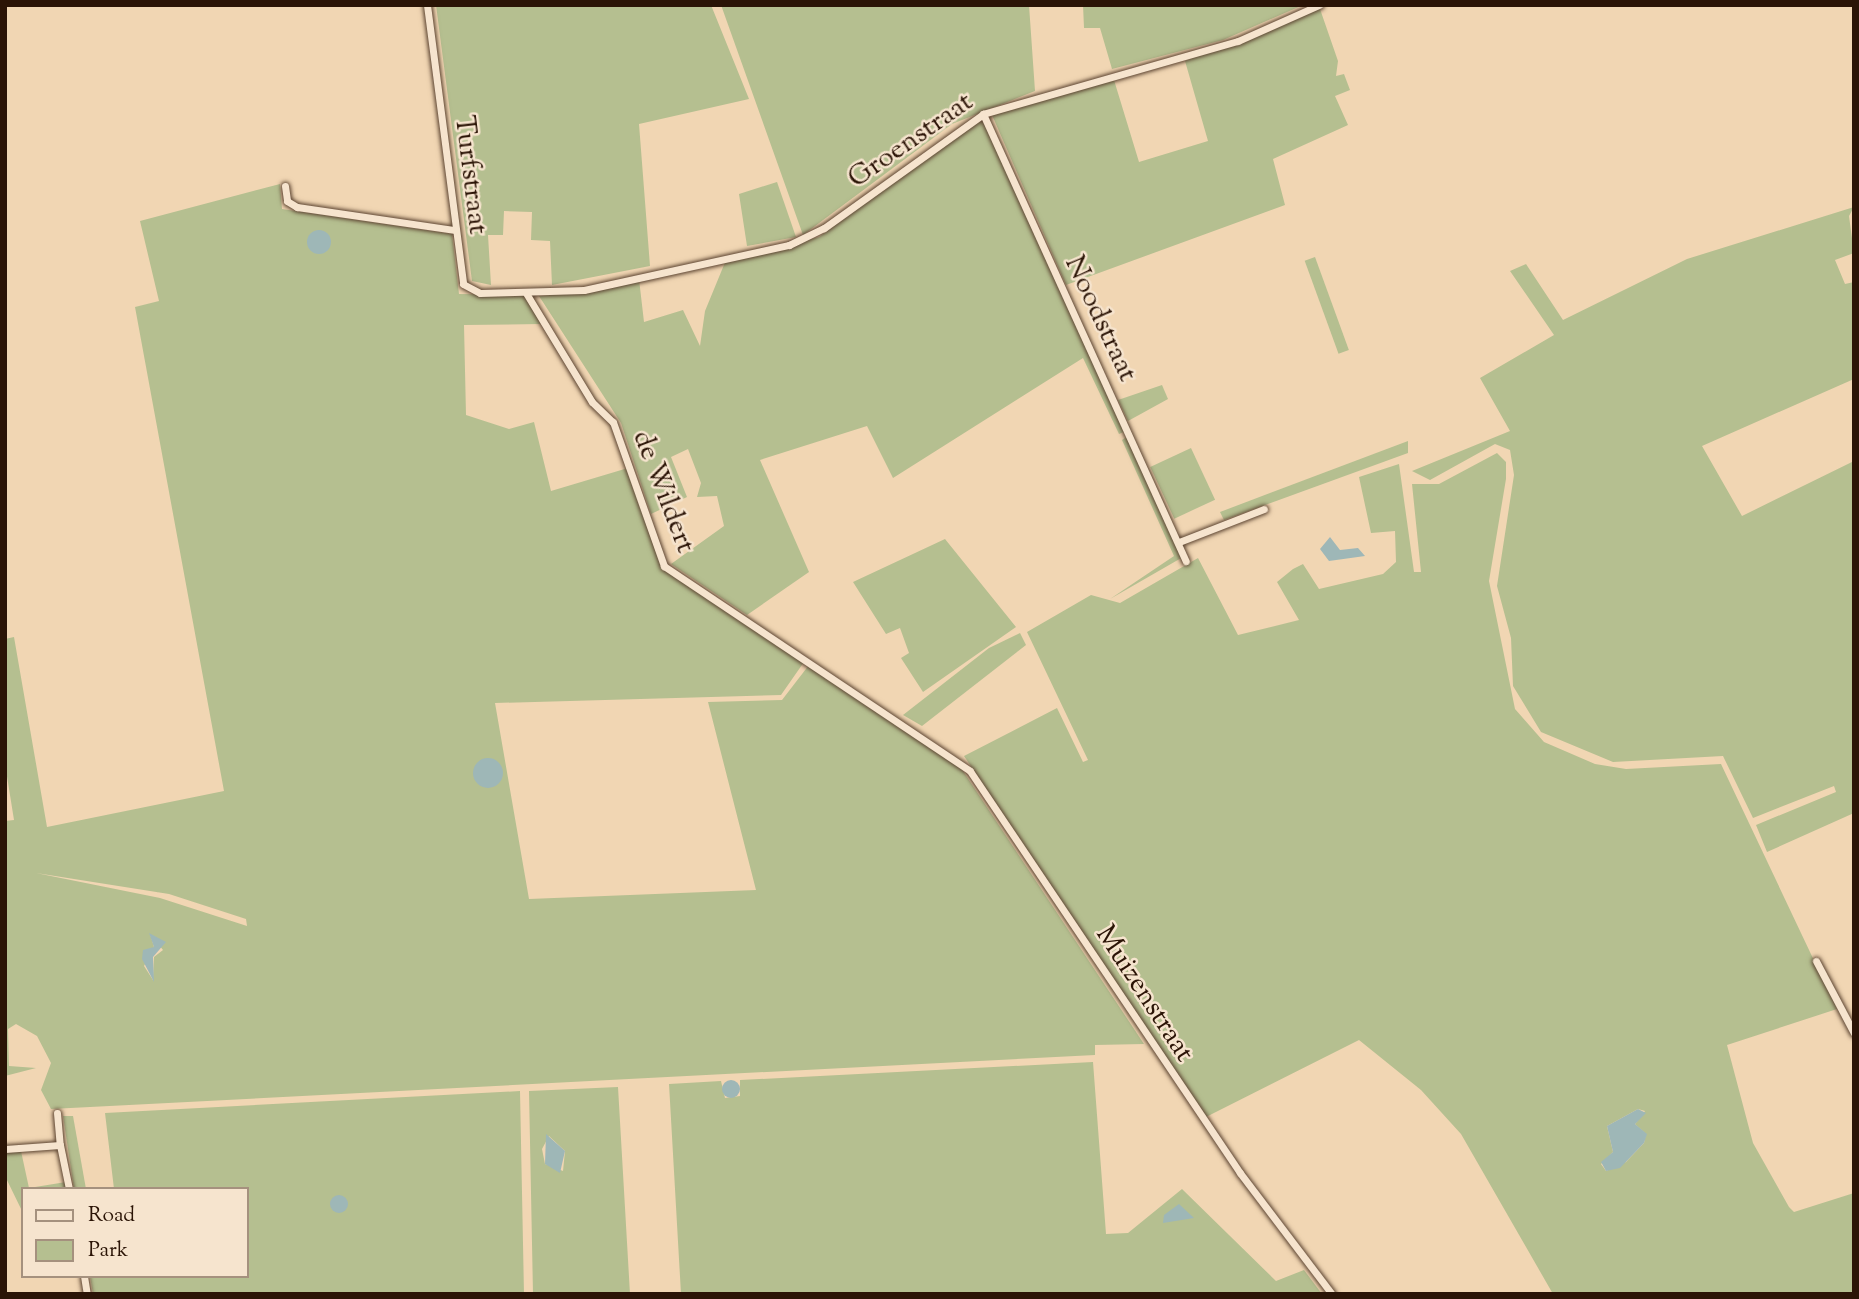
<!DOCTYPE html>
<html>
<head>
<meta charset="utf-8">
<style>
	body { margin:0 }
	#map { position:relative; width:1859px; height:1299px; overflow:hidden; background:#f1d6b3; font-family:"Sorts Mill Goudy",serif }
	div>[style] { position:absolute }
	.green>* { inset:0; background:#b5bf90; transform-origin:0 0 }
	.water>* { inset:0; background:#9eb7b7 }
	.round { border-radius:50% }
	.roads { filter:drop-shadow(0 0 2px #5c4431) drop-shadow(0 0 2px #5c4431) }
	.street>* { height:7px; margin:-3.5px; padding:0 3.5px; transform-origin:3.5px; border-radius:3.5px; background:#f6e4ce }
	span { translate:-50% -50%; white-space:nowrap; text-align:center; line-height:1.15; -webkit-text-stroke:5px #f6e4ce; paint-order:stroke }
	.street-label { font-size:28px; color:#2b1406 }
	.frame { position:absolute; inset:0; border:7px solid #2b1406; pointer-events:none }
	.legend { position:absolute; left:21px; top:1187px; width:228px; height:91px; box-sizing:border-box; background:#f6e4ce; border:2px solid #a5917e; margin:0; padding:9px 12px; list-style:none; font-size:21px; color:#2b1406 }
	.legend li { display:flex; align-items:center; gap:14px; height:35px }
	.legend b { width:35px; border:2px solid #a5917e }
</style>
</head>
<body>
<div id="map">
	<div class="green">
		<i style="clip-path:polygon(436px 5px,711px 5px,749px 99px,639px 124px,650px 266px,552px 285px,550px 241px,531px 240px,532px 212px,504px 211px,503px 235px,488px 235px,491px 285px,472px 281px)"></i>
		<i style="clip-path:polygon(721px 5px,1029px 5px,1035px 91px,952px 124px,803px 235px)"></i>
		<i style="clip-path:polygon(1083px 5px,1303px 5px,1223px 40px,1112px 69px,1100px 28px,1084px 28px)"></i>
		<i style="clip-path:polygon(1320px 9px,1338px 61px,1336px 76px,1344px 74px,1350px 90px,1335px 96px,1348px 125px,1273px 159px,1285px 205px,1066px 285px,992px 115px,1114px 80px,1139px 162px,1208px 141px,1185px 61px)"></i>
		<i style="clip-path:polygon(982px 119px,1126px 431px,1119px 434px,1083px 358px,893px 478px,867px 426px,760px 460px,809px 572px,747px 615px,671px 564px,724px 526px,717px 496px,697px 497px,701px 483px,688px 449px,671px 457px,687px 497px,651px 514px,621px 423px,539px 296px,591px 292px,639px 279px,644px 322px,683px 310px,700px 346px,705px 311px,726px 260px,819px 237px)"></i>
		<i style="clip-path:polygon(777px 182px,796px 237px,747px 246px,739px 194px)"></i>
		<i style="clip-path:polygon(evenodd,280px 184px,282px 209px,452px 234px,459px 294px,524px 295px,541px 324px,464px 325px,466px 415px,509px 429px,534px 422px,551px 491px,628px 468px,661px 566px,804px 662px,781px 695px,495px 703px,529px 899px,756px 890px,708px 702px,782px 700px,809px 665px,961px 768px,1144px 1044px,1095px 1045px,1095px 1055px,51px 1109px,41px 1090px,51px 1063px,37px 1036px,16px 1024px,8px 1029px,9px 1066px,36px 1068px,5px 1076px,5px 821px,14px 820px,5px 764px,5px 639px,14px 637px,47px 827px,224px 791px,135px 307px,159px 301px,140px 221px,280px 184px,36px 873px,169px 894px,246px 919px,247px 926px,160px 898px,36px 873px,280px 184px,150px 934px,163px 950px,154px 957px,153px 980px,144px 966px,154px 947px,150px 934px)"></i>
		<i style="clip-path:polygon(1854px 207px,1849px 216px,1854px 253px,1835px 260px,1845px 284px,1854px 282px,1854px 379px,1702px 446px,1742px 516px,1854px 461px,1854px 813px,1767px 852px,1756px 825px,1836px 792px,1834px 786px,1753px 818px,1723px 756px,1613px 762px,1541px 732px,1513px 686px,1511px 638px,1497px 586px,1514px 475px,1510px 450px,1495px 444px,1430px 480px,1412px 471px,1510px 431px,1480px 378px,1554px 335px,1510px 271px,1526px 264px,1563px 320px,1687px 259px)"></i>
		<i style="left:1315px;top:257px;width:99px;height:11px;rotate:70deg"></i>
		<i style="clip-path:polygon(1162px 385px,1168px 399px,1128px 421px,1118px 400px)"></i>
		<i style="clip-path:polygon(1128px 436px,1183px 557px,1110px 599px,1174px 556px,1122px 440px)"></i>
		<i style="clip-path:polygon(1408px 441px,1408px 453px,1224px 520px,1220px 512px)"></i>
		<i style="left:1191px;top:448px;width:57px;height:45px;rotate:65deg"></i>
		<i style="clip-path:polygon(evenodd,1497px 453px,1506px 462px,1506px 479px,1489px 581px,1515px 709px,1544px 742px,1595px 764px,1626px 769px,1721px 764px,1837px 1009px,1727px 1045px,1753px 1143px,1789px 1207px,1794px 1212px,1854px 1193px,1854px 1294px,1553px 1294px,1461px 1134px,1421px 1090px,1359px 1040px,1206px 1117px,964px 756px,1057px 708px,1083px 762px,1088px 760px,1027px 632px,1091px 595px,1120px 603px,1198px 558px,1238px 635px,1299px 620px,1277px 582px,1293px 569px,1303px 564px,1319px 589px,1383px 574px,1396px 562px,1395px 531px,1371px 533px,1359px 477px,1399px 464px,1414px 572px,1421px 572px,1412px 484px,1439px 484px,1497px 453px,1638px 1109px,1645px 1111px,1635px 1124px,1646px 1134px,1644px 1143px,1626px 1162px,1606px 1171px,1601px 1164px,1613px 1152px,1607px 1126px,1638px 1109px)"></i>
		<i style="clip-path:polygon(945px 539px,1016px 627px,923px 692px,901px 658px,909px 653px,900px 628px,886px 634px,853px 582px)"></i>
		<i style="clip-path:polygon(1020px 633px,1026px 645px,922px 726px,903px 715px,989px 648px)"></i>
		<i style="clip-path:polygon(1093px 1062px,1106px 1234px,1128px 1233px,1182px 1189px,1276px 1281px,1304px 1270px,1322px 1294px,681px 1294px,669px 1084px,721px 1081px,725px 1098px,740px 1096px,740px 1080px)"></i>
		<i style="clip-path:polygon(evenodd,618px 1087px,630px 1294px,533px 1294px,529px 1091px,618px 1087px,549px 1136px,565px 1151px,563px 1171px,545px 1164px,542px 1149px,549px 1136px)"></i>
		<i style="clip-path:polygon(520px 1091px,524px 1294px,93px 1294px,90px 1276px,247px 1276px,247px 1189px,114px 1189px,105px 1113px)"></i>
		<i style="clip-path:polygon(63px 1116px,73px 1116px,86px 1189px,74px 1189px)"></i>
		<i style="clip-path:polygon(21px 1151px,29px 1188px,66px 1182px,67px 1189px,23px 1189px,23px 1213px,5px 1176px,5px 1153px)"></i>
	</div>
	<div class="water">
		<i class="round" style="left:307px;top:230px;width:24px;height:24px"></i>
		<i style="clip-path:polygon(1330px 537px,1340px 550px,1358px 548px,1365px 556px,1329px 561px,1320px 549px)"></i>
		<i class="round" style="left:473px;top:758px;width:30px;height:30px"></i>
		<i style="clip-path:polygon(149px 933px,166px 942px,153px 957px,154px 982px,142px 959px,143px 950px,154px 947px)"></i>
		<i class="round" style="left:722px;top:1080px;width:18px;height:18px"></i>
		<i style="clip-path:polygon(1638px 1109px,1646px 1113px,1635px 1124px,1647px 1134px,1644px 1143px,1620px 1168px,1606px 1171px,1601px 1162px,1613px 1152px,1607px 1126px)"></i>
		<i style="clip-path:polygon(546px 1134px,565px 1151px,560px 1173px,545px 1164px)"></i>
		<i class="round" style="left:330px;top:1195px;width:18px;height:18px"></i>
		<i style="clip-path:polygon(1179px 1204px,1194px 1218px,1163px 1223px,1164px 1215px)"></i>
	</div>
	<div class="roads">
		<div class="street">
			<i style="left:427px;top:5px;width:281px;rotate:82.6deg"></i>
			<i style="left:463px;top:284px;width:19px;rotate:28deg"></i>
			<i style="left:480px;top:293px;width:104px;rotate:-1.7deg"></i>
			<i style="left:584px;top:290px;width:210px;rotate:-12.4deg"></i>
			<i style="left:789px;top:245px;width:39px;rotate:-26deg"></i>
			<i style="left:824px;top:228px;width:196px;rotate:-35.6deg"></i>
			<i style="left:983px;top:114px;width:265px;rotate:-16deg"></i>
			<i style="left:1238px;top:41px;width:89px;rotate:-24deg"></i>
			<i style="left:983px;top:114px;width:491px;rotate:65.6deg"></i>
			<i style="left:285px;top:186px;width:15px;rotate:82deg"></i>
			<i style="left:287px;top:201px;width:12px;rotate:31deg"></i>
			<i style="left:297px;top:207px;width:160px;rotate:8.3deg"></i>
			<i style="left:526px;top:293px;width:127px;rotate:58.8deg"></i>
			<i style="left:592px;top:402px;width:29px;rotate:44deg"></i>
			<i style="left:613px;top:422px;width:153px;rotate:70.5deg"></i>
			<i style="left:664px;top:566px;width:368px;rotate:33.8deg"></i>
			<i style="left:970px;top:771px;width:484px;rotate:56.1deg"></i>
			<i style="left:1240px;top:1173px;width:152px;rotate:52.8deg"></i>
			<i style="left:1179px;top:542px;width:91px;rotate:-21.2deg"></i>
			<i style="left:1816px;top:961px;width:81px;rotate:62.2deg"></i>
			<i style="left:57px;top:1113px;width:32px;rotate:85deg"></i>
			<i style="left:5px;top:1149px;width:55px;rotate:-4.2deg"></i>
			<i style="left:60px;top:1145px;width:45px;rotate:78.4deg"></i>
			<i style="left:84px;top:1276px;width:18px;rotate:81deg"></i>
		</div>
	</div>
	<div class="street-label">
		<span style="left:911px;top:141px;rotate:-35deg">Groenstraat</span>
		<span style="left:470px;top:175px;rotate:83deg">Turfstraat</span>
		<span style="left:1100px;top:319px;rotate:65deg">Noodstraat</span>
		<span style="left:663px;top:492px;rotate:69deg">de Wildert</span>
		<span style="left:1144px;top:994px;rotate:57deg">Muizenstraat</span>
	</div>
	<div class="frame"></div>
	<ul class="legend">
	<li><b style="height:9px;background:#f6e4ce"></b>Road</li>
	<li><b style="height:19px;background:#b5bf90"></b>Park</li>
	</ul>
</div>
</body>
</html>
